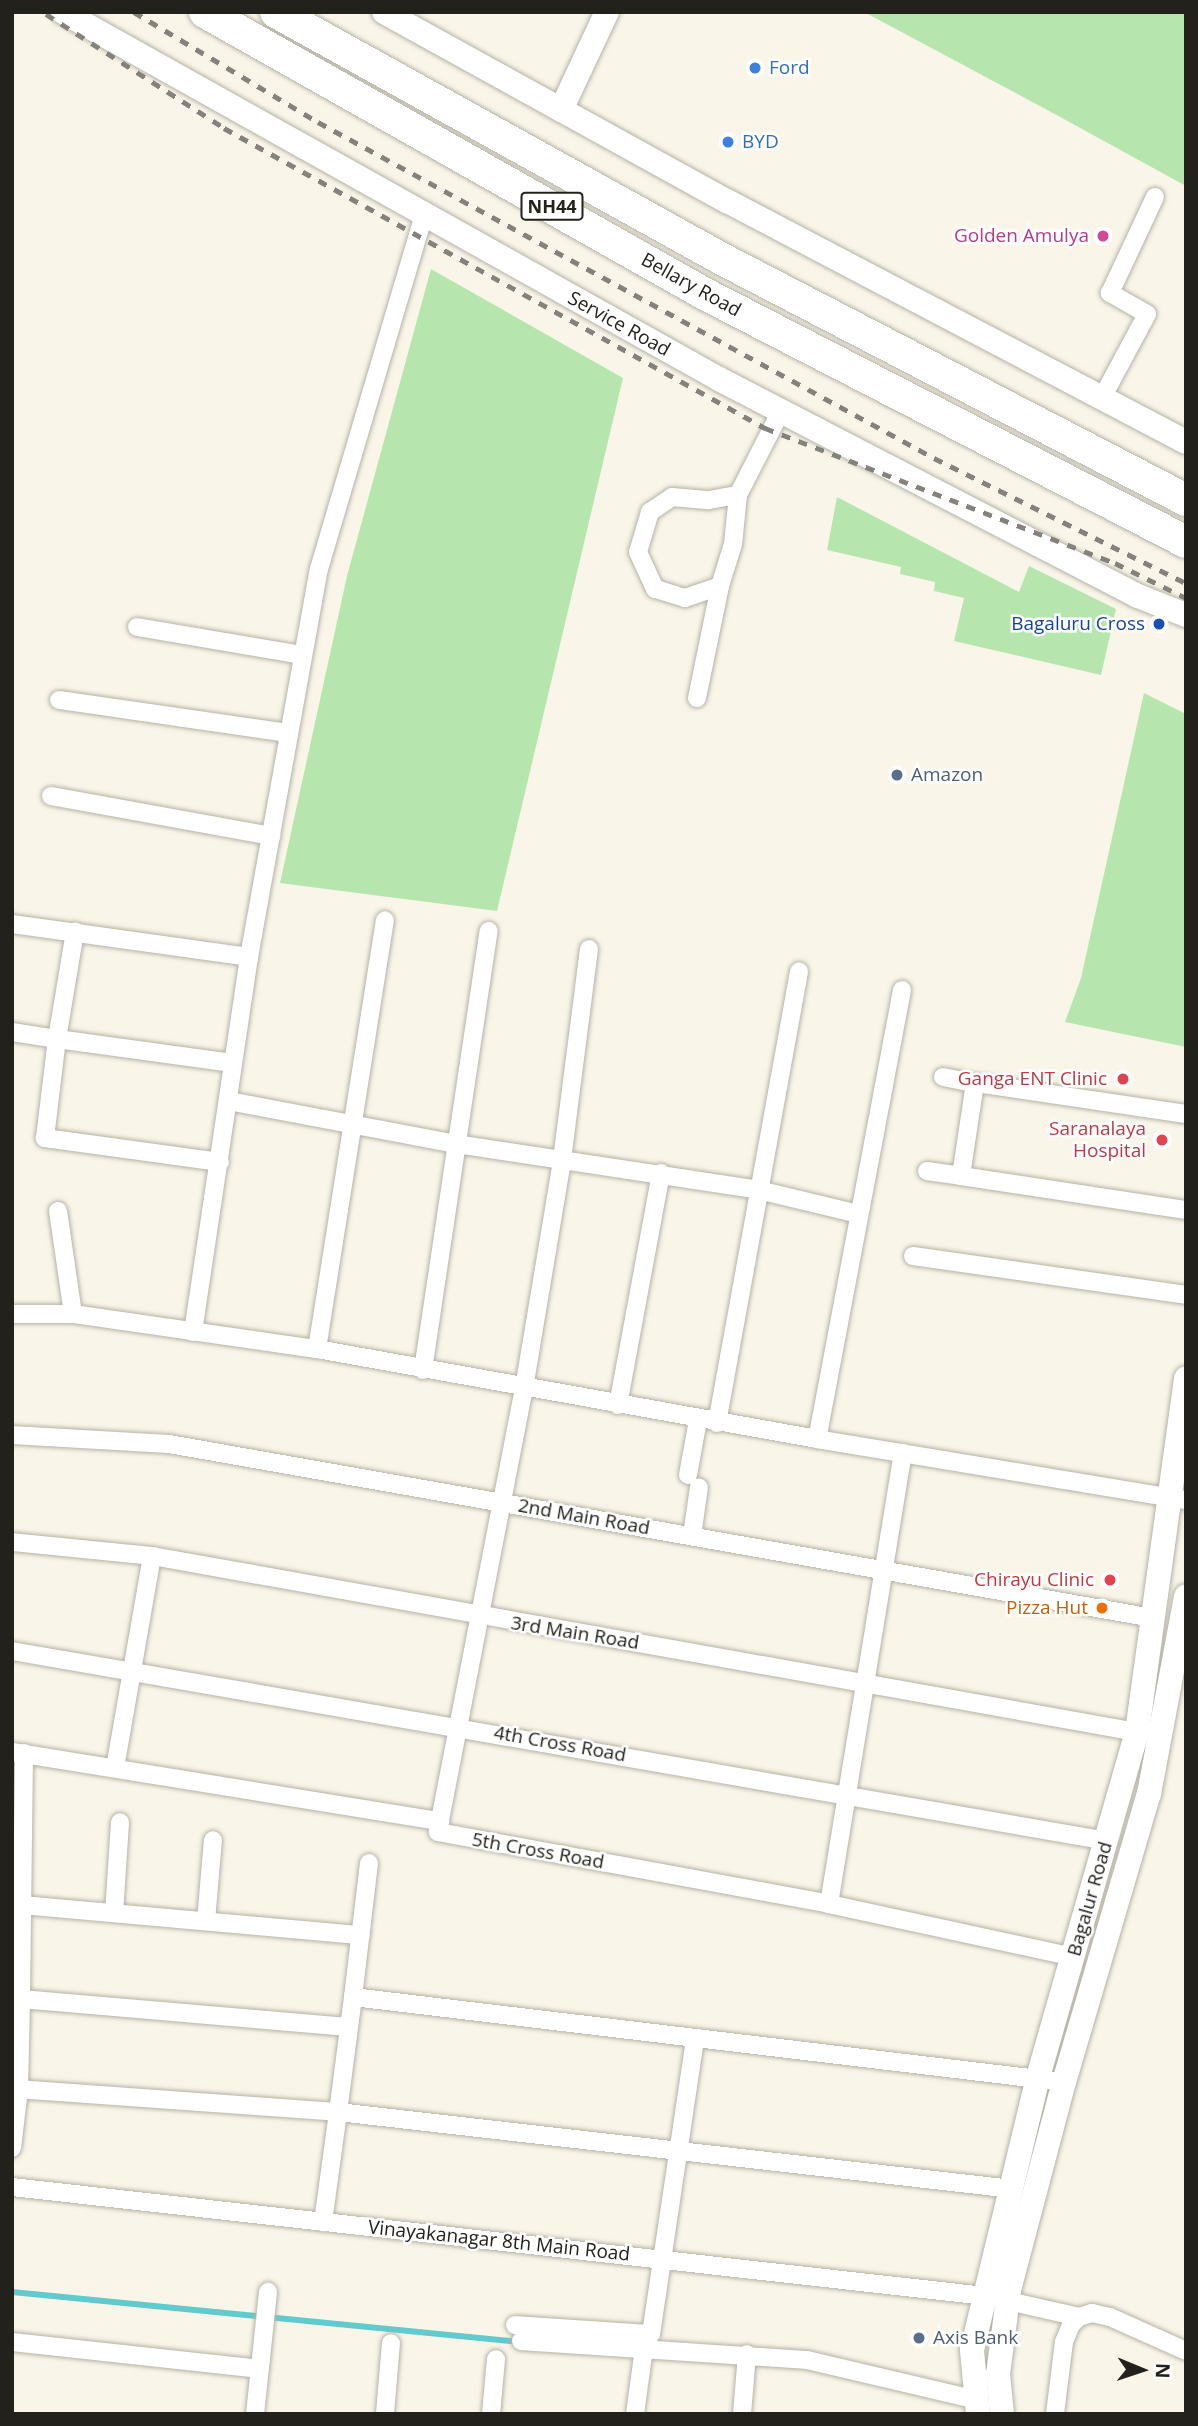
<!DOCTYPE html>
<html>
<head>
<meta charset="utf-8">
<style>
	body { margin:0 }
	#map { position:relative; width:1198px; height:2426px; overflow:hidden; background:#f9f6e9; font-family:"Open Sans",sans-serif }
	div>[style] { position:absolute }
	.green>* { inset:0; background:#b6e6ad }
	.stream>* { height:6px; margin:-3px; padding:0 3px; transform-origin:3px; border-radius:3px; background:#61cacc }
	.roads { filter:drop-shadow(0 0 2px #b5b2a6) drop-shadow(0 0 2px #b5b2a6) }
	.street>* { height:18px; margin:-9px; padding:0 9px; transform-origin:9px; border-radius:9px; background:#fff }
	.secondary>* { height:24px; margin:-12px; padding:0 12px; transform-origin:12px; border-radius:12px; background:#fff }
	.highway>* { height:32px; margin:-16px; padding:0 16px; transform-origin:16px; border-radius:16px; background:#fff }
	.rail>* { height:5px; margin-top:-2.5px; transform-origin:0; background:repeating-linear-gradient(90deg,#84827a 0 9px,transparent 0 18px) }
	.dots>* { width:19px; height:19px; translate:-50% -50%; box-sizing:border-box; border:4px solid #fff; border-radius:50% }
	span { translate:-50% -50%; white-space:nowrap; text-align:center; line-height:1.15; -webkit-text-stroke:5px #fff; paint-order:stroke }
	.shield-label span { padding:2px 5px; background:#fff; border:2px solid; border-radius:5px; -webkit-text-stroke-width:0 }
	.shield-label { font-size:18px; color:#22211c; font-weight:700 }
	.shop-label { font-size:19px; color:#366cbe }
	.left { translate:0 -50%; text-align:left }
	.hotel-label { font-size:19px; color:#b23c85 }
	.right { translate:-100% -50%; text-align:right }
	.street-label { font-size:19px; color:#22211c }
	.transit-label { font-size:19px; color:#164399 }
	.service-label { font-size:19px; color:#4e5e75 }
	.health-label { font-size:19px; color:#be3a42 }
	.food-label { font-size:19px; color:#c56008 }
	.frame { position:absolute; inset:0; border:14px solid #22211c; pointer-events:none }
	.north { position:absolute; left:1107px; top:2335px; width:70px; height:70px; -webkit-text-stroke:5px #fff; paint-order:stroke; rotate:92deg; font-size:19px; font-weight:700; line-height:28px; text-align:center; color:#22211c }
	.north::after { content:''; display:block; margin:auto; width:24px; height:32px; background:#22211c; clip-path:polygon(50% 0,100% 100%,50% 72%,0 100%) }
</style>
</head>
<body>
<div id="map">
	<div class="green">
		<i style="clip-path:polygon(864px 12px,1186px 12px,1186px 186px,1051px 112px)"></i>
		<i style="clip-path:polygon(431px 269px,623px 378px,497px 911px,280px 883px,347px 576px)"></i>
		<i style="clip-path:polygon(837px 497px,1019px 592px,1029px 566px,1116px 609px,1101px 675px,954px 641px,964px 598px,934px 591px,935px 582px,900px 574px,901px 567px,827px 550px)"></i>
		<i style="clip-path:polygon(1144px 693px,1186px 714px,1186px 1047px,1065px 1022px,1081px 978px)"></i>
	</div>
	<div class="stream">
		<i style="left:12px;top:2292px;width:501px;rotate:5.61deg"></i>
	</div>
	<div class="roads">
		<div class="street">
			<i style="left:1102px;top:398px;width:95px;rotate:-61.8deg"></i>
			<i style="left:1147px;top:314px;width:43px;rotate:-150.4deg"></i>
			<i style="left:1110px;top:293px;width:106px;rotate:-64.9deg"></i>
			<i style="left:738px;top:495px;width:49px;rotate:95.8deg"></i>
			<i style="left:733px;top:544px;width:44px;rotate:107.2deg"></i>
			<i style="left:720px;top:586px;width:37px;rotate:161deg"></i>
			<i style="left:685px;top:598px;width:31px;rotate:-163deg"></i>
			<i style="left:655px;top:589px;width:41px;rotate:-114.7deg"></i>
			<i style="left:638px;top:552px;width:42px;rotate:-73.3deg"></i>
			<i style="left:650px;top:512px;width:27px;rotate:-34deg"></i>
			<i style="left:672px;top:497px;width:37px;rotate:5deg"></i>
			<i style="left:709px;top:500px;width:29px;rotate:-10deg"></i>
			<i style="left:738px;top:495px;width:97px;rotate:-62.9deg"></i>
			<i style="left:137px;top:627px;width:168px;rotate:9.6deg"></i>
			<i style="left:697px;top:698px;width:114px;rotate:-78.4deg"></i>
			<i style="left:59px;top:700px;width:231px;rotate:8.2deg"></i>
			<i style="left:51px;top:796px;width:224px;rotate:10.3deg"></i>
			<i style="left:12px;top:924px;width:239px;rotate:7.9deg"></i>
			<i style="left:589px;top:949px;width:214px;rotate:97.3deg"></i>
			<i style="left:562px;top:1161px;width:230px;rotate:99.5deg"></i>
			<i style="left:524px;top:1388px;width:452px;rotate:101deg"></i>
			<i style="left:438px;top:1832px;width:398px;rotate:10.4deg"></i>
			<i style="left:829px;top:1904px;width:251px;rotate:12.2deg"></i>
			<i style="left:902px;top:990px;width:457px;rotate:100.7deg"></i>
			<i style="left:817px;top:1439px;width:374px;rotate:9.4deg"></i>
			<i style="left:12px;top:1032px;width:46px;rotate:8.8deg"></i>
			<i style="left:57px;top:1039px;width:109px;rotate:-80.5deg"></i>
			<i style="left:943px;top:1077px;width:33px;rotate:11deg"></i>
			<i style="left:229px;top:1101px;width:231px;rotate:10.7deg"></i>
			<i style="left:456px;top:1144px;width:306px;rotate:8.6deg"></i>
			<i style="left:759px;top:1190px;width:102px;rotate:13.6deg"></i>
			<i style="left:1186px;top:1114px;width:213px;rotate:-171.6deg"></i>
			<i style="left:975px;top:1083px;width:94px;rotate:98.6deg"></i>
			<i style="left:961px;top:1176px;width:228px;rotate:8.6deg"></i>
			<i style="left:220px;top:1162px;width:177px;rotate:-172.2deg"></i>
			<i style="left:45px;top:1138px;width:100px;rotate:-83.1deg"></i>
			<i style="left:57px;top:1039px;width:177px;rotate:7.8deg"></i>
			<i style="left:927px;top:1171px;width:34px;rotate:8deg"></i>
			<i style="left:58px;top:1211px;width:104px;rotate:81.7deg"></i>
			<i style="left:913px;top:1256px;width:276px;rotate:8.1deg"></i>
			<i style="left:12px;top:1314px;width:61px"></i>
			<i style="left:73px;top:1314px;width:246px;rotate:8.2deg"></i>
			<i style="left:317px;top:1349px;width:508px;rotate:10.2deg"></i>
			<i style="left:193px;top:1332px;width:379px;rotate:-81.5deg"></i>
			<i style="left:249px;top:957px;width:394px;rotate:-79.8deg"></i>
			<i style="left:319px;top:569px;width:367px;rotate:-73.5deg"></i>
			<i style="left:317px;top:1349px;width:434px;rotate:-81deg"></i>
			<i style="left:423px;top:1370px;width:444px;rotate:-81.5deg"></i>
			<i style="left:618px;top:1405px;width:236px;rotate:-79.5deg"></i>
			<i style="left:717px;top:1423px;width:459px;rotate:-79.7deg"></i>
			<i style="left:12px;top:1435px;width:157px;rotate:3.3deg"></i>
			<i style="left:169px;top:1444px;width:999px;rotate:10.03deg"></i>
			<i style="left:688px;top:1475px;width:56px;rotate:-79.7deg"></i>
			<i style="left:692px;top:1536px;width:49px;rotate:-81.9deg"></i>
			<i style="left:12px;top:1542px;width:141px;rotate:5.7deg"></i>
			<i style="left:152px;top:1556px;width:1001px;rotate:10.13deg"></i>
			<i style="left:12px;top:1651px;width:1111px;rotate:9.84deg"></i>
			<i style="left:12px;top:1752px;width:434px;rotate:9.2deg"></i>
			<i style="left:115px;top:1768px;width:215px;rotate:-80.1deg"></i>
			<i style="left:369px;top:1863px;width:135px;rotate:96.8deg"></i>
			<i style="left:353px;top:1997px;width:716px;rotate:6.82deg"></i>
			<i style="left:829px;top:1904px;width:457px;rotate:-80.7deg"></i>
			<i style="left:22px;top:1905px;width:340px;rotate:5.1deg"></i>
			<i style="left:114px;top:1913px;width:91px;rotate:-86.2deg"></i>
			<i style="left:206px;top:1921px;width:81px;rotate:-85.1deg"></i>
			<i style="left:353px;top:1997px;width:116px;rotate:97.4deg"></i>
			<i style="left:338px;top:2112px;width:679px;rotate:6.51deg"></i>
			<i style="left:21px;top:1999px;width:246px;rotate:-89.3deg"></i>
			<i style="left:12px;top:2148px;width:59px;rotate:-83.2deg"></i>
			<i style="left:12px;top:2187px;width:980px;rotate:6.39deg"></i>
			<i style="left:986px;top:2296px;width:95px;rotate:12.7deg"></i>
			<i style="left:323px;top:2222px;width:111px;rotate:-82.2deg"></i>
			<i style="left:338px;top:2112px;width:320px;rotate:-175.9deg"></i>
			<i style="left:19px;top:2089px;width:90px;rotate:-88.7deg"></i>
			<i style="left:21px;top:1999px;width:328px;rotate:4.9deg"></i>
			<i style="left:515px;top:2325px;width:136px;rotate:3.8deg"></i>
			<i style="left:651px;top:2334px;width:298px;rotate:-81.5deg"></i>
			<i style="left:521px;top:2341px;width:287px;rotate:3.8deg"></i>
			<i style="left:807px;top:2360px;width:175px;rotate:13.2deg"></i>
			<i style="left:12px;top:2342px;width:248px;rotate:6.2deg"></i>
			<i style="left:255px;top:2414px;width:123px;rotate:-83.9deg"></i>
			<i style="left:385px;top:2414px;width:71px;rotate:-85.2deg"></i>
			<i style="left:491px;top:2414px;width:55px;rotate:-84.8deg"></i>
			<i style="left:635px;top:2414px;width:67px;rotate:-82.2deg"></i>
			<i style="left:742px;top:2414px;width:60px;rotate:-85.2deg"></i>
			<i style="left:1055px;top:2414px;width:73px;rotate:-82.9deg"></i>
			<i style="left:1064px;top:2342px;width:18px;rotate:-68deg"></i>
			<i style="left:1071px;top:2325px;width:11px;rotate:-45deg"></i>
			<i style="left:1079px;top:2317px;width:14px;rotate:-17deg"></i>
			<i style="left:1092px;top:2313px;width:18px;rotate:13deg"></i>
			<i style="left:1110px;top:2317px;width:83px;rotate:24.1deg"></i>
		</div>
		<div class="secondary">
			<i style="left:63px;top:12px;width:752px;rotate:29.22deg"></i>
			<i style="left:719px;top:379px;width:472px;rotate:27.4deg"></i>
			<i style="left:1138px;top:596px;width:52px;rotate:21.6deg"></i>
			<i style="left:384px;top:12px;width:392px;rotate:28.9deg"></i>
			<i style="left:727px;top:201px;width:518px;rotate:27.7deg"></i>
			<i style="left:561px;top:110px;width:108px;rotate:-64.9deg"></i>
			<i style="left:978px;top:2414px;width:64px;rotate:-95.4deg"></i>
			<i style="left:972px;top:2350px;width:281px;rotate:-76.4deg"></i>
			<i style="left:1038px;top:2077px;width:359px;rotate:-74deg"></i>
			<i style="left:1137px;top:1732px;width:357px;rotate:-82.1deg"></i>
			<i style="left:1002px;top:2414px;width:40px;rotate:-95.7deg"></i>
			<i style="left:998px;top:2374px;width:85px;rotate:-82.5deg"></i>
			<i style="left:1009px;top:2290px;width:215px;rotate:-75.2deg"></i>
			<i style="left:1064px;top:2082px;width:300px;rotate:-73.6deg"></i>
			<i style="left:1149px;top:1794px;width:201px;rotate:-79.4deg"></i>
		</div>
		<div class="highway">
			<i style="left:205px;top:12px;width:572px;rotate:29.43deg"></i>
			<i style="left:703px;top:293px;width:543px;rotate:27.27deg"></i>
			<i style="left:276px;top:12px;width:510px;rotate:28.98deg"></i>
			<i style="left:722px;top:259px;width:523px;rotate:27.45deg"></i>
		</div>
	</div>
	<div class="rail">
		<i style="left:134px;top:12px;width:214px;rotate:30.9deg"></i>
		<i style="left:318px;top:122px;width:702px;rotate:28.61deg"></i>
		<i style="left:934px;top:458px;width:281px;rotate:26.4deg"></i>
		<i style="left:46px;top:14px;width:211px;rotate:32.6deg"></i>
		<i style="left:224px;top:128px;width:619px;rotate:29.01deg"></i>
		<i style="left:765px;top:428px;width:375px;rotate:21.1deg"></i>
		<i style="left:1115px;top:563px;width:79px;rotate:26.2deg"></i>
	</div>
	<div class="dots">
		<i style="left:755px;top:68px;background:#3f7fe0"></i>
		<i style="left:728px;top:142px;background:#3f7fe0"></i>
		<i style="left:1103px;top:236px;background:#d1479c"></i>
		<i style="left:1159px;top:624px;background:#1a4fb4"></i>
		<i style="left:897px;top:775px;background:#5c6f8a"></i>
		<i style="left:1123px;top:1079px;background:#e0444e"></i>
		<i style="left:1162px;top:1140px;background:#e0444e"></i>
		<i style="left:1110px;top:1580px;background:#e0444e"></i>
		<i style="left:1102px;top:1608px;background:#e8710a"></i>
		<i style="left:919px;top:2338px;background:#5c6f8a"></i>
	</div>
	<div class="shield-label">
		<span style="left:552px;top:206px">NH44</span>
	</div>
	<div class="shop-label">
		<span class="left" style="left:769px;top:68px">Ford</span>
		<span class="left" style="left:742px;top:142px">BYD</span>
	</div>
	<div class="hotel-label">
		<span class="right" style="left:1089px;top:236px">Golden Amulya</span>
	</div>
	<div class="street-label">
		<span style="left:691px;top:285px;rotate:29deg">Bellary Road</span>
		<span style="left:619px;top:324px;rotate:29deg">Service Road</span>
		<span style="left:584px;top:1517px;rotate:10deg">2nd Main Road</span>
		<span style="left:575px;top:1633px;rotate:9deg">3rd Main Road</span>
		<span style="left:560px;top:1744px;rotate:10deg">4th Cross Road</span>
		<span style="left:538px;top:1851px;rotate:10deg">5th Cross Road</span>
		<span style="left:1090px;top:1899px;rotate:-74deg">Bagalur Road</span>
		<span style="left:499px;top:2241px;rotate:6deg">Vinayakanagar 8th Main Road</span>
	</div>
	<div class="transit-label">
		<span class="right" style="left:1145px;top:624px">Bagaluru Cross</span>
	</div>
	<div class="service-label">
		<span class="left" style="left:911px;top:775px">Amazon</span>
		<span class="left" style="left:933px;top:2338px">Axis Bank</span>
	</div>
	<div class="health-label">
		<span class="right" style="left:1107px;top:1079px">Ganga ENT Clinic</span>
		<span class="right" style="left:1146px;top:1140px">Saranalaya<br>Hospital</span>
		<span class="right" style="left:1094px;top:1580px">Chirayu Clinic</span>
	</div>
	<div class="food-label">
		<span class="right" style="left:1088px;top:1608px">Pizza Hut</span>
	</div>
	<div class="frame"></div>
	<div class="north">N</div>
</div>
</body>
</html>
